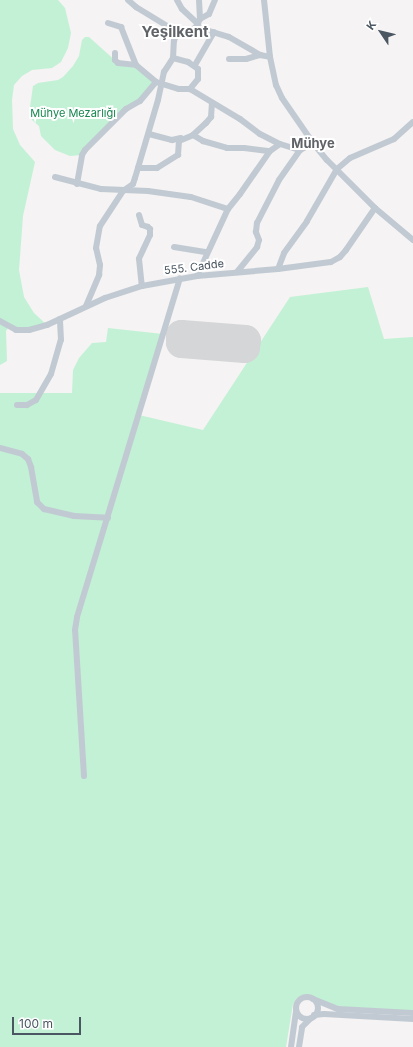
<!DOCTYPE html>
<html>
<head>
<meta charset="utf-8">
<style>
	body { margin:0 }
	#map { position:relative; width:413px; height:1047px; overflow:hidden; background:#f5f3f3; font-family:Inter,sans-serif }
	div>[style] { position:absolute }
	.green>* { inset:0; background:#c3f1d5 }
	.runway>* { height:31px; margin:-15.5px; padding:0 15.5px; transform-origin:15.5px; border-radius:15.5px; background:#d5d6d8 }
	.minor>* { height:6px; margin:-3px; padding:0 3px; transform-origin:3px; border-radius:3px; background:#c1cad2 }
	.minor>.ring { margin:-3px; padding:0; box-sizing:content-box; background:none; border:6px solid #c1cad2; border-radius:50% }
	span { translate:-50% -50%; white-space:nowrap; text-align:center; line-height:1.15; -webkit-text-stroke:4px #fff; paint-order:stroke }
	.park-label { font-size:11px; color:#17864f }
	.street-label { font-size:11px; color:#4a5661 }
	.quarter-label { font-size:13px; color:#5f6368; font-weight:700 }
	.district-label { font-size:15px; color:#5f6368; font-weight:700 }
	.north { position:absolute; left:361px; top:12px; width:40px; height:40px; -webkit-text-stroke:3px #fff; paint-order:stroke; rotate:305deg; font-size:11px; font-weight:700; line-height:16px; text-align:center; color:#4a5661 }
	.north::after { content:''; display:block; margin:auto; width:14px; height:18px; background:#4a5661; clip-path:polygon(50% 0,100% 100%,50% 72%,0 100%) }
	.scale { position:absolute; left:12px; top:1017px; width:69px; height:18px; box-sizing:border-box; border:2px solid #4a5661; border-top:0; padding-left:5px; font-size:12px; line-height:14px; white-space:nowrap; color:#4a5661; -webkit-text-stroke:3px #fff; paint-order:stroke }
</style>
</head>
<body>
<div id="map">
	<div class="green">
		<i style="clip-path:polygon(0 0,58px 0,65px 8px,71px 33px,68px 48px,61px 62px,52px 68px,32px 70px,22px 76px,14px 85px,12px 100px,13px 129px,20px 145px,35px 162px,23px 216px,19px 270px,24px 297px,34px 313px,47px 325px,38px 328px,8px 328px,6px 331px,7px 361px,0 365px)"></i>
		<i style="clip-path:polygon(85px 37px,89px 37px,118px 63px,130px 64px,156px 82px,82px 155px,70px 156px,55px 150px,41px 136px,39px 126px,32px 120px,30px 107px,33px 86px,38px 83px,58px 80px,63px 77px,73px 66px,79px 56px,82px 40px)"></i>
		<i style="clip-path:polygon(368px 287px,384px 339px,413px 337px,413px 1013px,362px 1011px,318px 1002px,302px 995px,296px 999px,293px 1004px,286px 1047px,0 1047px,0 393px,72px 393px,73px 370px,79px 358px,92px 343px,106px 342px,108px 328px,163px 334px,139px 415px,203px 430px,290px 297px)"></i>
	</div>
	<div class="runway">
		<i style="left:181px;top:335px;width:64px;rotate:4.5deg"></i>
		<i style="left:245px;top:340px;width:7px;rotate:98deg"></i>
		<i style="left:244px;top:347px;width:63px;rotate:-175.5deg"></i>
		<i style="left:181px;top:342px;width:7px;rotate:-90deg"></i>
	</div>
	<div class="minor">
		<i style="left:128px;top:0;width:11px;rotate:41deg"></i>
		<i style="left:136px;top:7px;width:48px;rotate:31.4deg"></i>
		<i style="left:177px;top:32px;width:12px"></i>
		<i style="left:189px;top:32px;width:9px;rotate:-36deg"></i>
		<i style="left:196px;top:27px;width:34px;rotate:17deg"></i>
		<i style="left:229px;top:37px;width:36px;rotate:30deg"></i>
		<i style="left:260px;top:55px;width:10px;rotate:11deg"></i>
		<i style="left:177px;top:0;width:10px;rotate:61deg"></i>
		<i style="left:182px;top:9px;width:22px;rotate:43deg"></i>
		<i style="left:264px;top:0;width:57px;rotate:84deg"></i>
		<i style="left:270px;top:57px;width:29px;rotate:78deg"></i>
		<i style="left:276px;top:85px;width:14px;rotate:65deg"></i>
		<i style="left:282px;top:98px;width:55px;rotate:55.4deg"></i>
		<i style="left:313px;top:143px;width:22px;rotate:51deg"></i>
		<i style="left:327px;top:160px;width:68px;rotate:45deg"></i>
		<i style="left:375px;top:208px;width:50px;rotate:40.1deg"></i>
		<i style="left:200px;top:19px;width:10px;rotate:-29deg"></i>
		<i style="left:209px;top:14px;width:15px;rotate:-67deg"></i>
		<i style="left:108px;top:23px;width:14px;rotate:17deg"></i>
		<i style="left:121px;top:27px;width:41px;rotate:68.5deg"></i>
		<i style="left:196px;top:27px;width:9px;rotate:-63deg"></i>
		<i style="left:200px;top:19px;width:19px;rotate:-93deg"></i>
		<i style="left:115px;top:53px;width:7px;rotate:90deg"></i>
		<i style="left:115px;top:60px;width:4px;rotate:45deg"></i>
		<i style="left:118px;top:63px;width:18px;rotate:6deg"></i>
		<i style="left:136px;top:65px;width:26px;rotate:40deg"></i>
		<i style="left:156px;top:82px;width:24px;rotate:17deg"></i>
		<i style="left:179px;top:89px;width:11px"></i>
		<i style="left:190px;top:89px;width:58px;rotate:31deg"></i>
		<i style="left:240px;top:119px;width:25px;rotate:37deg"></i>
		<i style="left:260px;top:134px;width:22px;rotate:27deg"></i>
		<i style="left:280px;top:144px;width:21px;rotate:17deg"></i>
		<i style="left:173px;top:58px;width:16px;rotate:15deg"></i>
		<i style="left:188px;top:62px;width:12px;rotate:35deg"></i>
		<i style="left:198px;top:69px;width:10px;rotate:90deg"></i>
		<i style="left:198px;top:79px;width:13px;rotate:129deg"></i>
		<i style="left:229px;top:59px;width:17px"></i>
		<i style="left:246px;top:59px;width:15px;rotate:-16deg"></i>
		<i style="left:195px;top:65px;width:38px;rotate:-60deg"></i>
		<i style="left:149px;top:134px;width:24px;rotate:15deg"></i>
		<i style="left:172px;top:140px;width:9px;rotate:-13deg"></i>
		<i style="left:193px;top:135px;width:12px;rotate:31deg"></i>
		<i style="left:203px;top:141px;width:25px;rotate:16deg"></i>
		<i style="left:227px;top:148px;width:17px"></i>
		<i style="left:244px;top:148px;width:26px;rotate:7deg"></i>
		<i style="left:138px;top:168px;width:19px"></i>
		<i style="left:157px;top:168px;width:25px;rotate:-32deg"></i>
		<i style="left:178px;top:155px;width:14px;rotate:-86deg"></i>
		<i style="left:179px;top:141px;width:15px;rotate:-23deg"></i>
		<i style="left:193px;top:135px;width:18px;rotate:-43deg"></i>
		<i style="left:206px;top:123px;width:8px;rotate:-50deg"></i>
		<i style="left:211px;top:117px;width:14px;rotate:-86deg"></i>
		<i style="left:55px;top:177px;width:48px;rotate:14.6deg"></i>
		<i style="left:101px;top:189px;width:47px;rotate:2.4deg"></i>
		<i style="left:148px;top:191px;width:43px;rotate:7.9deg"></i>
		<i style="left:191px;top:197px;width:39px;rotate:18deg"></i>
		<i style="left:77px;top:184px;width:29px;rotate:-80deg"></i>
		<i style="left:82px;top:155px;width:6px;rotate:-59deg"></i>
		<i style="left:85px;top:150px;width:58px;rotate:-45deg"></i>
		<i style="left:126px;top:109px;width:16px;rotate:-30deg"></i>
		<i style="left:140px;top:101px;width:25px;rotate:-50deg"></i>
		<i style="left:139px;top:215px;width:10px;rotate:73deg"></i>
		<i style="left:142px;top:225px;width:6px;rotate:18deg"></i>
		<i style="left:148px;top:227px;width:3px;rotate:45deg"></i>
		<i style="left:150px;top:229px;width:6px;rotate:90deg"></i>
		<i style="left:150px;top:235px;width:26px;rotate:115deg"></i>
		<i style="left:139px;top:259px;width:27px;rotate:84deg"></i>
		<i style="left:174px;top:247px;width:33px;rotate:9deg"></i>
		<i style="left:278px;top:269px;width:17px;rotate:-69deg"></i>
		<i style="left:284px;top:253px;width:39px;rotate:-54deg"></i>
		<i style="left:307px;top:221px;width:60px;rotate:-60deg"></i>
		<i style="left:337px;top:169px;width:17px;rotate:-40deg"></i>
		<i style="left:350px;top:158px;width:48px;rotate:-23.4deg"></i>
		<i style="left:394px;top:139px;width:25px;rotate:-42deg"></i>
		<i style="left:237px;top:272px;width:32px;rotate:-51deg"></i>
		<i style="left:257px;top:247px;width:7px;rotate:-74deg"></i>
		<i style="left:259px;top:240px;width:9px;rotate:-111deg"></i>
		<i style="left:256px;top:232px;width:9px;rotate:-84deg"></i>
		<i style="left:257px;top:223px;width:48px;rotate:-62.9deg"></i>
		<i style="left:279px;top:180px;width:37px;rotate:-55deg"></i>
		<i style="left:300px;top:150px;width:15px;rotate:-28deg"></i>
		<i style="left:197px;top:276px;width:74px;rotate:-65.2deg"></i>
		<i style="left:228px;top:209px;width:19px;rotate:-51deg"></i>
		<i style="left:240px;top:194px;width:52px;rotate:-55.1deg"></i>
		<i style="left:270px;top:151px;width:12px;rotate:-35deg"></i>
		<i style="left:86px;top:306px;width:34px;rotate:-67deg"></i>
		<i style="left:99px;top:275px;width:10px;rotate:-84deg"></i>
		<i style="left:100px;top:265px;width:17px;rotate:-103deg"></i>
		<i style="left:96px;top:248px;width:22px;rotate:-80deg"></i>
		<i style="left:100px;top:226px;width:42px;rotate:-56.7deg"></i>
		<i style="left:123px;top:191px;width:12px;rotate:-35deg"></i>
		<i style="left:133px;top:184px;width:6px;rotate:-72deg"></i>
		<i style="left:135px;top:178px;width:81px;rotate:-73.6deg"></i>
		<i style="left:158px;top:100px;width:29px;rotate:-78deg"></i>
		<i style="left:164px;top:72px;width:17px;rotate:-57deg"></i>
		<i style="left:173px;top:58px;width:17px;rotate:-87deg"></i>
		<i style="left:174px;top:41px;width:9px;rotate:-72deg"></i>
		<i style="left:0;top:321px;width:18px;rotate:29deg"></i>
		<i style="left:16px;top:330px;width:13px"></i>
		<i style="left:29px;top:330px;width:19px;rotate:-16deg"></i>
		<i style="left:47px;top:325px;width:64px;rotate:-25deg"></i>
		<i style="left:105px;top:298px;width:39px;rotate:-18deg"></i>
		<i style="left:142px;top:286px;width:56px;rotate:-10.3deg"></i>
		<i style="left:197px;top:276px;width:81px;rotate:-4.9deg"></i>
		<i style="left:278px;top:269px;width:53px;rotate:-7.5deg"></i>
		<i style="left:331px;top:262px;width:10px;rotate:-29deg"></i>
		<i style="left:340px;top:257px;width:9px;rotate:-49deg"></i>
		<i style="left:346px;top:250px;width:51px;rotate:-55.4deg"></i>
		<i style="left:17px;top:405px;width:10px"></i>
		<i style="left:27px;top:405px;width:10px;rotate:-29deg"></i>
		<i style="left:36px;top:400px;width:30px;rotate:-60deg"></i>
		<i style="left:51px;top:374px;width:35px;rotate:-74deg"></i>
		<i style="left:61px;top:340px;width:21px;rotate:-93deg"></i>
		<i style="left:0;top:448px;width:23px;rotate:15deg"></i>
		<i style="left:22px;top:454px;width:8px;rotate:40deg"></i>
		<i style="left:28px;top:459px;width:9px;rotate:69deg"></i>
		<i style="left:31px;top:467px;width:36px;rotate:80deg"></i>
		<i style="left:37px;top:502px;width:10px;rotate:45deg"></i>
		<i style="left:44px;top:509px;width:31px;rotate:13deg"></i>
		<i style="left:74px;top:516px;width:34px;rotate:3deg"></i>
		<i style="left:84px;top:776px;width:146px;rotate:-93.5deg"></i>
		<i style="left:75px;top:630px;width:13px;rotate:-81deg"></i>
		<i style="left:77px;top:617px;width:354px;rotate:-73.1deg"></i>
		<i class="ring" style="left:296px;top:997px;width:16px;height:16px"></i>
		<i style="left:313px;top:999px;width:27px;rotate:22deg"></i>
		<i style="left:338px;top:1009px;width:75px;rotate:3.1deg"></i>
		<i style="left:314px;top:1015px;width:10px;rotate:-6deg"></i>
		<i style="left:324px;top:1014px;width:89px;rotate:3.2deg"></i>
		<i style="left:291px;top:1047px;width:37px;rotate:-82deg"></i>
		<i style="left:299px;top:1047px;width:20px;rotate:-81deg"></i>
		<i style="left:302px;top:1027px;width:13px;rotate:-45deg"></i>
	</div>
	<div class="park-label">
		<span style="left:73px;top:113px">Mühye Mezarlığı</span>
	</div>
	<div class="street-label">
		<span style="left:194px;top:267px;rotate:-7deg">555. Cadde</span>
	</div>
	<div class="quarter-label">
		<span style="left:313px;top:143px">Mühye</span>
	</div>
	<div class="district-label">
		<span style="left:175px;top:32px">Yeşilkent</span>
	</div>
	<div class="north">K</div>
	<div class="scale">100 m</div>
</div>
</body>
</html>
